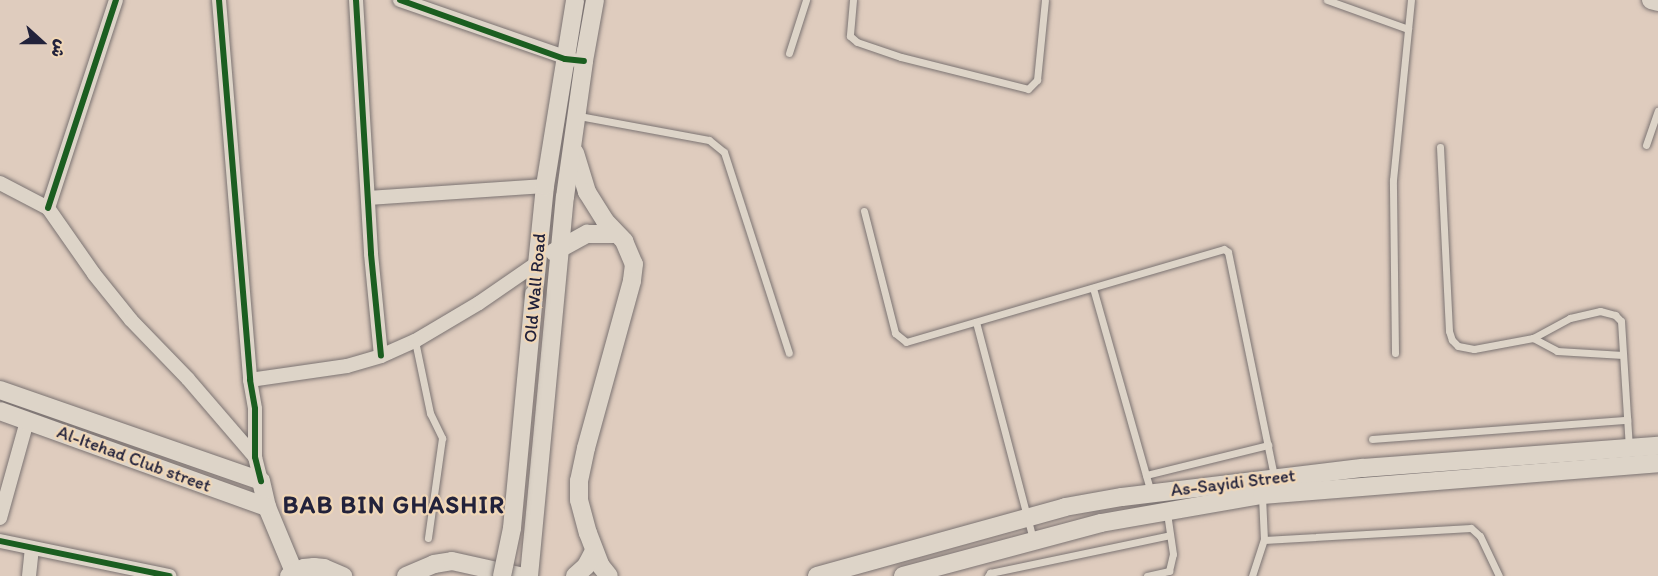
<!DOCTYPE html>
<html>
<head>
<meta charset="utf-8">
<style>
	body { margin:0 }
	#map { position:relative; width:1658px; height:576px; overflow:hidden; background:#dfccbe; font-family:Itim,"Playpen Sans Arabic",sans-serif }
	div>[style] { position:absolute }
	.roads { filter:drop-shadow(0 0 2px #7b7372) drop-shadow(0 0 2px #7b7372) }
	.lane>* { height:7px; margin:-3.5px; padding:0 3.5px; transform-origin:3.5px; border-radius:3.5px; background:#ddd4c8 }
	.street>* { height:14px; margin:-7px; padding:0 7px; transform-origin:7px; border-radius:7px; background:#ddd4c8 }
	.secondary>* { height:18px; margin:-9px; padding:0 9px; transform-origin:9px; border-radius:9px; background:#ddd4c8 }
	.bridges { filter:drop-shadow(0 0 2px #7b7372) drop-shadow(0 0 2px #7b7372) }
	.secondary-bridge>* { height:18px; margin:-9px; padding:0 9px; transform-origin:9px; border-radius:9px; background:#ddd4c8 }
	.cycleway>* { height:6px; margin:-3px; padding:0 3px; transform-origin:3px; border-radius:3px; background:#1b5e20 }
	span { translate:-50% -50%; white-space:nowrap; text-align:center; line-height:1.15; -webkit-text-stroke:4.5px #f0d7b7; paint-order:stroke }
	.street-label { font-size:18px; color:#22223b }
	.district-label { font-size:24px; color:#22223b; font-weight:700; letter-spacing:1.5px }
	.north { position:absolute; left:12px; top:12px; width:60px; height:60px; -webkit-text-stroke:4px #f0d7b7; paint-order:stroke; rotate:111deg; font-size:16px; font-weight:700; line-height:24px; text-align:center; color:#22223b }
	.north::after { content:''; display:block; margin:auto; width:21px; height:27px; background:#22223b; clip-path:polygon(50% 0,100% 100%,50% 72%,0 100%) }
</style>
</head>
<body>
<div id="map">
	<div class="roads">
		<div class="lane">
			<i style="left:853px;top:0;width:36px;rotate:95deg"></i>
			<i style="left:850px;top:36px;width:9px;rotate:41deg"></i>
			<i style="left:857px;top:42px;width:46px;rotate:18.8deg"></i>
			<i style="left:901px;top:57px;width:131px;rotate:14.1deg"></i>
			<i style="left:1028px;top:89px;width:13px;rotate:-45deg"></i>
			<i style="left:1037px;top:80px;width:80px;rotate:-84.3deg"></i>
			<i style="left:1327px;top:0;width:86px;rotate:19.7deg"></i>
			<i style="left:789px;top:53px;width:56px;rotate:-72.2deg"></i>
			<i style="left:579px;top:116px;width:132px;rotate:10.5deg"></i>
			<i style="left:709px;top:140px;width:19px;rotate:39deg"></i>
			<i style="left:724px;top:152px;width:211px;rotate:72.1deg"></i>
			<i style="left:1646px;top:145px;width:36px;rotate:-71deg"></i>
			<i style="left:1440px;top:147px;width:184px;rotate:87.2deg"></i>
			<i style="left:1449px;top:331px;width:9px;rotate:72deg"></i>
			<i style="left:1452px;top:340px;width:8px;rotate:45deg"></i>
			<i style="left:1458px;top:346px;width:16px;rotate:11deg"></i>
			<i style="left:1474px;top:349px;width:60px;rotate:-10.6deg"></i>
			<i style="left:1533px;top:338px;width:42px;rotate:-28.4deg"></i>
			<i style="left:1570px;top:318px;width:31px;rotate:-13deg"></i>
			<i style="left:1600px;top:311px;width:16px;rotate:15deg"></i>
			<i style="left:1615px;top:315px;width:8px;rotate:45deg"></i>
			<i style="left:1621px;top:321px;width:126px;rotate:86.4deg"></i>
			<i style="left:864px;top:211px;width:126px;rotate:75.7deg"></i>
			<i style="left:895px;top:333px;width:14px;rotate:39deg"></i>
			<i style="left:906px;top:342px;width:331px;rotate:-16.3deg"></i>
			<i style="left:1224px;top:249px;width:5px;rotate:37deg"></i>
			<i style="left:1228px;top:252px;width:229px;rotate:78.4deg"></i>
			<i style="left:1093px;top:288px;width:213px;rotate:74.2deg"></i>
			<i style="left:976px;top:322px;width:225px;rotate:75.3deg"></i>
			<i style="left:1533px;top:338px;width:27px;rotate:28deg"></i>
			<i style="left:1557px;top:351px;width:66px;rotate:3.5deg"></i>
			<i style="left:415px;top:341px;width:74px;rotate:78.2deg"></i>
			<i style="left:430px;top:413px;width:28px;rotate:64deg"></i>
			<i style="left:442px;top:438px;width:101px;rotate:98deg"></i>
			<i style="left:1395px;top:353px;width:173px;rotate:-90.7deg"></i>
			<i style="left:1393px;top:180px;width:181px;rotate:-84.3deg"></i>
			<i style="left:1372px;top:439px;width:256px;rotate:-4.3deg"></i>
			<i style="left:1146px;top:475px;width:126px;rotate:-13.8deg"></i>
			<i style="left:1264px;top:540px;width:207px;rotate:-3.3deg"></i>
			<i style="left:1471px;top:528px;width:12px;rotate:42deg"></i>
			<i style="left:1480px;top:536px;width:44px;rotate:64.6deg"></i>
			<i style="left:988px;top:576px;width:4px;rotate:-56deg"></i>
			<i style="left:990px;top:573px;width:184px;rotate:-11.9deg"></i>
			<i style="left:1147px;top:576px;width:23px;rotate:-13deg"></i>
			<i style="left:1169px;top:571px;width:17px;rotate:-77deg"></i>
			<i style="left:1173px;top:554px;width:41px;rotate:-98.3deg"></i>
			<i style="left:1252px;top:576px;width:38px;rotate:-72deg"></i>
			<i style="left:1264px;top:540px;width:44px;rotate:-92.6deg"></i>
		</div>
		<div class="street">
			<i style="left:219px;top:0;width:381px;rotate:85.3deg"></i>
			<i style="left:250px;top:380px;width:29px;rotate:80deg"></i>
			<i style="left:255px;top:409px;width:48px;rotate:90deg"></i>
			<i style="left:255px;top:457px;width:25px;rotate:76deg"></i>
			<i style="left:356px;top:0;width:254px;rotate:86.6deg"></i>
			<i style="left:371px;top:254px;width:102px;rotate:84.4deg"></i>
			<i style="left:400px;top:0;width:183px;rotate:19.1deg"></i>
			<i style="left:0;top:183px;width:54px;rotate:27.5deg"></i>
			<i style="left:48px;top:208px;width:80px;rotate:55.1deg"></i>
			<i style="left:94px;top:274px;width:59px;rotate:51.2deg"></i>
			<i style="left:131px;top:320px;width:82px;rotate:46deg"></i>
			<i style="left:188px;top:379px;width:103px;rotate:49.3deg"></i>
			<i style="left:368px;top:198px;width:177px;rotate:-3.9deg"></i>
			<i style="left:48px;top:208px;width:219px;rotate:-71.9deg"></i>
			<i style="left:250px;top:380px;width:98px;rotate:-8.2deg"></i>
			<i style="left:347px;top:366px;width:35px;rotate:-16deg"></i>
			<i style="left:381px;top:356px;width:37px;rotate:-24deg"></i>
			<i style="left:415px;top:341px;width:74px;rotate:-30.7deg"></i>
			<i style="left:479px;top:303px;width:70px;rotate:-34.6deg"></i>
			<i style="left:0;top:518px;width:101px;rotate:-74.4deg"></i>
			<i style="left:0;top:541px;width:173px;rotate:11.7deg"></i>
			<i style="left:29px;top:576px;width:28px;rotate:-84deg"></i>
		</div>
		<div class="secondary">
			<i style="left:1651px;top:0;width:7px;rotate:16deg"></i>
			<i style="left:575px;top:153px;width:41px;rotate:72.9deg"></i>
			<i style="left:587px;top:192px;width:34px;rotate:58deg"></i>
			<i style="left:605px;top:221px;width:28px;rotate:46deg"></i>
			<i style="left:624px;top:241px;width:25px;rotate:67deg"></i>
			<i style="left:634px;top:264px;width:17px;rotate:97deg"></i>
			<i style="left:632px;top:281px;width:173px;rotate:105.4deg"></i>
			<i style="left:586px;top:448px;width:34px;rotate:102deg"></i>
			<i style="left:579px;top:481px;width:19px;rotate:90deg"></i>
			<i style="left:579px;top:500px;width:34px;rotate:75deg"></i>
			<i style="left:588px;top:533px;width:34px;rotate:69deg"></i>
			<i style="left:600px;top:565px;width:14px;rotate:51deg"></i>
			<i style="left:554px;top:252px;width:38px;rotate:-29deg"></i>
			<i style="left:587px;top:234px;width:29px"></i>
			<i style="left:534px;top:294px;width:109px;rotate:-84.2deg"></i>
			<i style="left:545px;top:186px;width:188px;rotate:-80.8deg"></i>
			<i style="left:0;top:390px;width:276px;rotate:19.2deg"></i>
			<i style="left:261px;top:481px;width:27px;rotate:77deg"></i>
			<i style="left:267px;top:507px;width:70px;rotate:67.4deg"></i>
			<i style="left:0;top:411px;width:284px;rotate:19.8deg"></i>
			<i style="left:289px;top:576px;width:17px;rotate:-28deg"></i>
			<i style="left:304px;top:568px;width:10px;rotate:-6deg"></i>
			<i style="left:314px;top:567px;width:10px;rotate:6deg"></i>
			<i style="left:324px;top:568px;width:21px;rotate:23deg"></i>
			<i style="left:406px;top:576px;width:30px;rotate:-23deg"></i>
			<i style="left:434px;top:564px;width:18px;rotate:-9deg"></i>
			<i style="left:452px;top:561px;width:69px;rotate:12.6deg"></i>
			<i style="left:529px;top:576px;width:381px;rotate:-84.6deg"></i>
			<i style="left:565px;top:197px;width:137px;rotate:-82deg"></i>
			<i style="left:584px;top:61px;width:62px;rotate:-79.8deg"></i>
			<i style="left:575px;top:576px;width:15px;rotate:-42deg"></i>
			<i style="left:586px;top:566px;width:17px;rotate:-62deg"></i>
			<i style="left:817px;top:576px;width:257px;rotate:-15.5deg"></i>
			<i style="left:1065px;top:507px;width:58px;rotate:-10deg"></i>
			<i style="left:1122px;top:497px;width:243px;rotate:-6.9deg"></i>
			<i style="left:1363px;top:468px;width:296px;rotate:-4.3deg"></i>
			<i style="left:903px;top:576px;width:205px;rotate:-15deg"></i>
			<i style="left:1101px;top:523px;width:163px;rotate:-9.9deg"></i>
			<i style="left:1262px;top:495px;width:397px;rotate:-4.6deg"></i>
		</div>
	</div>
	<div class="bridges">
		<div class="secondary-bridge">
			<i style="left:502px;top:576px;width:49px;rotate:-78.2deg"></i>
			<i style="left:512px;top:528px;width:235px;rotate:-84.6deg"></i>
		</div>
	</div>
	<div class="cycleway">
		<i style="left:219px;top:0;width:381px;rotate:85.3deg"></i>
		<i style="left:250px;top:380px;width:29px;rotate:80deg"></i>
		<i style="left:255px;top:409px;width:48px;rotate:90deg"></i>
		<i style="left:255px;top:457px;width:25px;rotate:76deg"></i>
		<i style="left:356px;top:0;width:254px;rotate:86.6deg"></i>
		<i style="left:371px;top:254px;width:102px;rotate:84.4deg"></i>
		<i style="left:400px;top:0;width:175px;rotate:19.7deg"></i>
		<i style="left:565px;top:59px;width:19px;rotate:6deg"></i>
		<i style="left:48px;top:208px;width:219px;rotate:-71.9deg"></i>
		<i style="left:0;top:541px;width:173px;rotate:11.7deg"></i>
	</div>
	<div class="street-label">
		<span style="left:535px;top:288px;rotate:-85deg">Old Wall Road</span>
		<span style="left:134px;top:459px;rotate:20deg">Al-Itehad Club street</span>
		<span style="left:1233px;top:483px;rotate:-7deg">As-Sayidi Street</span>
	</div>
	<div class="district-label">
		<span style="left:394px;top:505px">BAB BIN GHASHIR</span>
	</div>
	<div class="north">ش</div>
</div>
</body>
</html>
